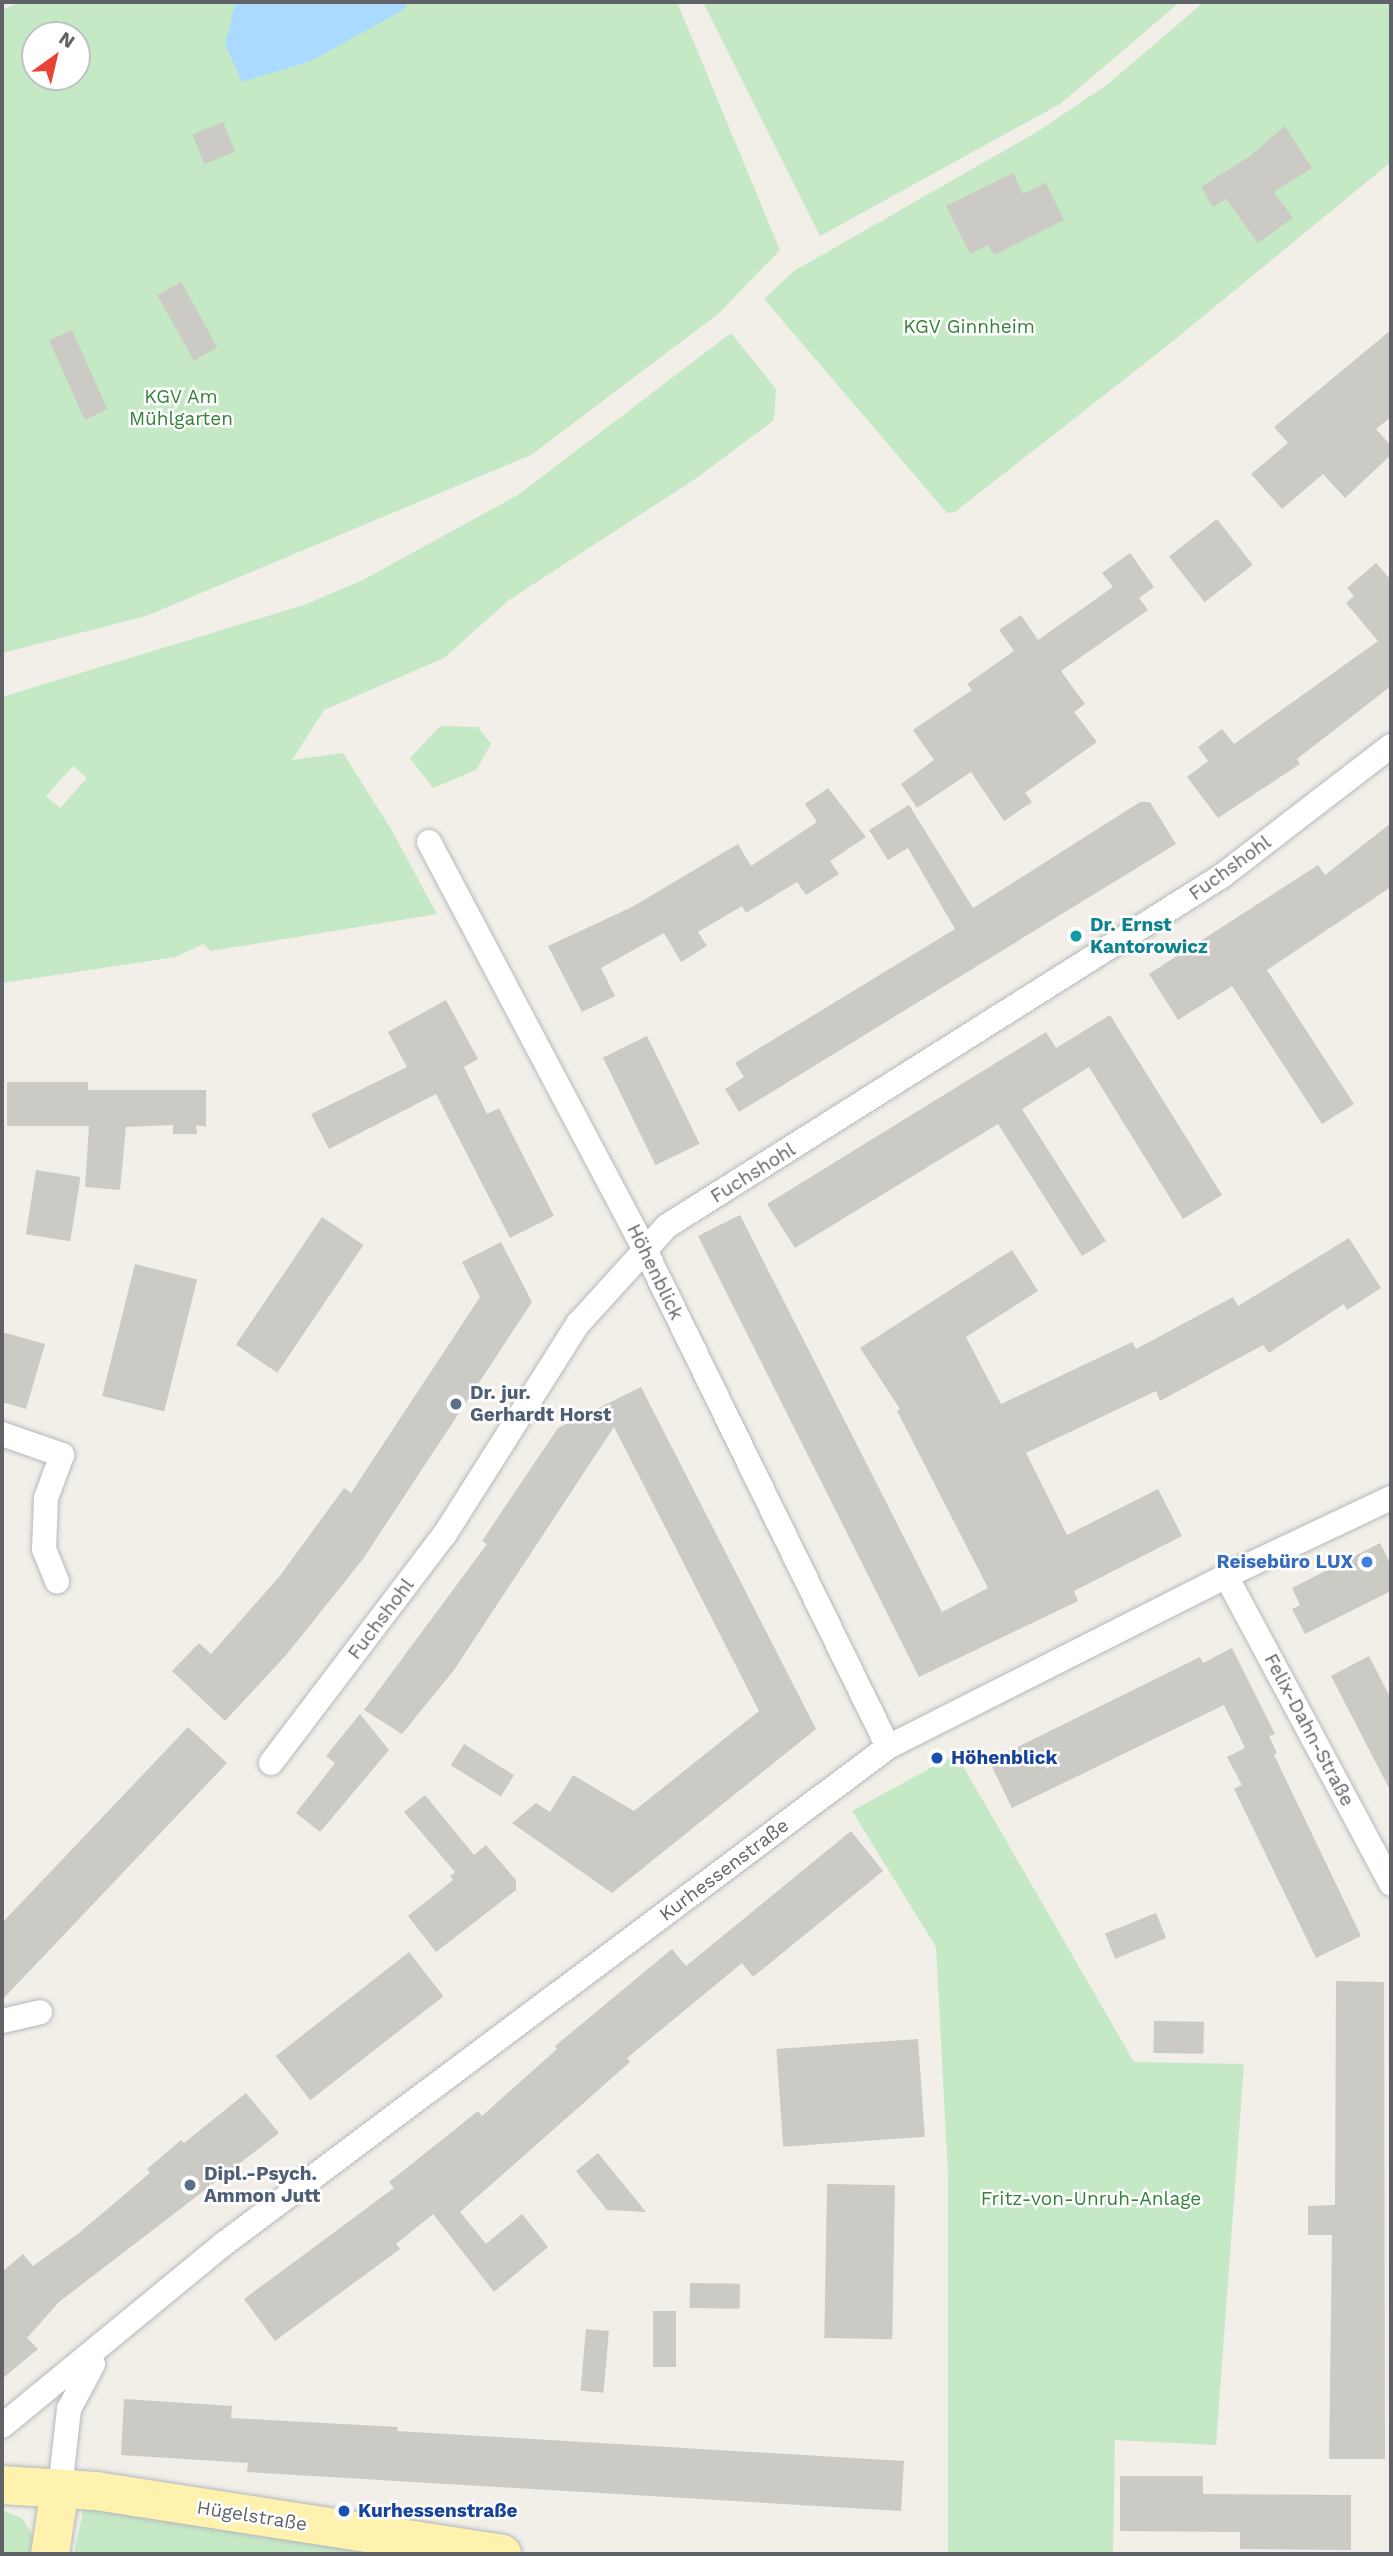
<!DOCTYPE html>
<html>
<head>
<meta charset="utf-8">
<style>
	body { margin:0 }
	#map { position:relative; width:1393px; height:2556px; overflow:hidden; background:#f1efe8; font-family:"Work Sans",sans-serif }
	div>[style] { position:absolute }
	.green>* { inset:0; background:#c5e8c5 }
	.water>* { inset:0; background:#aadaff }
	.building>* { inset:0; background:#cccac5; transform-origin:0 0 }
	.roads { filter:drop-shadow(0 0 2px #b5b8bc) drop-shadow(0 0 2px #b5b8bc) }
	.minor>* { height:24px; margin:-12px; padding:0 12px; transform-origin:12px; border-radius:12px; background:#fff }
	.primary>* { height:38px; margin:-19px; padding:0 19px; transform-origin:19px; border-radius:19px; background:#fff2af }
	.dots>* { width:19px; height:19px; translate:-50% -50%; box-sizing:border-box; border:4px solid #fff; border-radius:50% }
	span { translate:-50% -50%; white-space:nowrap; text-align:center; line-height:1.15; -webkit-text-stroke:5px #fff; paint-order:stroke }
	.park-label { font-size:19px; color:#348238 }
	.street-label { font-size:19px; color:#5f6368 }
	.culture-label { font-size:19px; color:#0d838f; font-weight:700 }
	.left { translate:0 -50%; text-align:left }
	.service-label { font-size:19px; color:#4e5e75; font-weight:700 }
	.shop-label { font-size:19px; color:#366cbe; font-weight:700 }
	.right { translate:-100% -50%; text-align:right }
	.transit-label { font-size:19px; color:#164399; font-weight:700 }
	.frame { position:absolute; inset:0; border:4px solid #5f6368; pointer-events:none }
	.north { position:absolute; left:21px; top:21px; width:70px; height:70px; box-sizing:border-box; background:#fff; border:2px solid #bfc1c3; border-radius:50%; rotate:34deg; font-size:19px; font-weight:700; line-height:28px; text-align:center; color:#5f6368 }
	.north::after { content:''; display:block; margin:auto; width:24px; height:32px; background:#ea4335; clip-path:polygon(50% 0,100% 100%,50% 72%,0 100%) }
</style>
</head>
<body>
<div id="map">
	<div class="green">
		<i style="clip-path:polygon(evenodd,21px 2px,677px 2px,780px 250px,718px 314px,531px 455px,146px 616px,2px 653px,2px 10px,21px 2px,35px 35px,77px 35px,77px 77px,35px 77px,35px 35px)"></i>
		<i style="clip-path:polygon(703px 2px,1180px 2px,1060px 104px,820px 236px)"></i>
		<i style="clip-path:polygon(1204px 2px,1391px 2px,1391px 162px,1168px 345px,955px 512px,947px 513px,764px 299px,794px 271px,1037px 132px,1108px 84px)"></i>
		<i style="clip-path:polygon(evenodd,731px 333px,776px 389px,774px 420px,695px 479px,509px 600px,444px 658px,324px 710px,292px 760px,343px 753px,391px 829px,437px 914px,211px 951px,203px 944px,176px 957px,2px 983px,2px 697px,304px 605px,361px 581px,518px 495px,731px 333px,73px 766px,87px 778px,60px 808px,46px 796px,73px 766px)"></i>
		<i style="clip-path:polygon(440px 726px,478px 727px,491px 744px,476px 770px,433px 788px,410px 758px)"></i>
		<i style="clip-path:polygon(956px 1754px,1134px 2062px,1244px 2064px,1216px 2445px,1115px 2440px,1113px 2554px,948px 2554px,948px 2175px,936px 1947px,852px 1811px)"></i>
		<i style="clip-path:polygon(84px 2507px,362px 2548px,366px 2554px,74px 2554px)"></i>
		<i style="clip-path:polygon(2px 2510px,22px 2518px,34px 2538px,33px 2554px,2px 2554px)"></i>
	</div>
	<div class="water">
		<i style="clip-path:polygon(243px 2px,407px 2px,405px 9px,311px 61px,242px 82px,225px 44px,235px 5px)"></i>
	</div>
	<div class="building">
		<i style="left:223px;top:122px;width:32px;height:33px;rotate:68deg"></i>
		<i style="clip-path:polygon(1285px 126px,1312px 168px,1274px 192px,1293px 218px,1258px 243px,1226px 199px,1213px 207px,1201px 187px,1250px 156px)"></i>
		<i style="clip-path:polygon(1013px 173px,1023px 194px,1046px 183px,1064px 220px,994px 255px,988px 245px,970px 254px,946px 206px)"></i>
		<i style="left:181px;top:282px;width:75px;height:27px;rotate:61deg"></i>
		<i style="left:72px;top:330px;width:87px;height:25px;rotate:66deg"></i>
		<i style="clip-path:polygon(1391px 330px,1391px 417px,1376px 429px,1391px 446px,1391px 455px,1345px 498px,1323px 474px,1282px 509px,1251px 474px,1288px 443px,1274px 427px)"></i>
		<i style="left:1217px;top:519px;width:58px;height:61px;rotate:52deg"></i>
		<i style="clip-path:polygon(1130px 553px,1154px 587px,1139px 598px,1148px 610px,1061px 671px,1085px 704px,1074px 712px,1097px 742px,1025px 793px,1032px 802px,1004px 821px,971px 772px,917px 808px,901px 784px,934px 760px,913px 730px,972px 690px,967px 684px,1014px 651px,999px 630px,1021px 615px,1038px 640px,1113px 587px,1102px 573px)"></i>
		<i style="clip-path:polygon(1376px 563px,1391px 580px,1391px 686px,1297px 759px,1300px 764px,1218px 818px,1187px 777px,1208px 761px,1198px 747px,1222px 729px,1234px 744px,1378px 641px,1346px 603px,1354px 596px,1347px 588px)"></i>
		<i style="clip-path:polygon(828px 788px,866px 837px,830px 861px,839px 874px,806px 895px,797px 882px,746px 913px,742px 906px,698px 932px,707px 946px,681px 962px,664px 933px,601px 968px,615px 996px,582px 1012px,548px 946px,632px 907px,738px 844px,751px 866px,817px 822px,805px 804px)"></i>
		<i style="clip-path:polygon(1140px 802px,1150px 802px,1176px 844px,739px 1112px,725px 1089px,744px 1077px,735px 1063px,955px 929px,908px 848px,888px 860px,869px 830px,909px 805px,973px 908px)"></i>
		<i style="clip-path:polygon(1391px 823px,1391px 887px,1267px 970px,1354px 1104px,1322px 1124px,1232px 986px,1178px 1020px,1149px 974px,1318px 865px,1325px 875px)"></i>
		<i style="clip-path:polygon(446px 1000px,478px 1059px,464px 1067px,487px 1114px,499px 1108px,554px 1216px,510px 1238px,436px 1094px,329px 1149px,311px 1114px,407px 1067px,388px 1032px)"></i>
		<i style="clip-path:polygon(1110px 1015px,1222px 1195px,1183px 1219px,1089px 1067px,1022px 1109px,1106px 1241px,1082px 1256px,998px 1124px,795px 1248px,767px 1204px,1046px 1032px,1056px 1048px)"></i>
		<i style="left:647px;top:1036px;width:120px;height:49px;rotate:64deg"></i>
		<i style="clip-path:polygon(7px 1082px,88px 1082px,88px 1090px,206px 1090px,206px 1127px,196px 1125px,197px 1134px,173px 1134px,173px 1125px,126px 1127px,120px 1190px,85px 1187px,89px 1126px,7px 1126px)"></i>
		<i style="left:36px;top:1170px;width:45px;height:65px;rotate:9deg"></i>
		<i style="clip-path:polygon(740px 1215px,942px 1612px,988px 1588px,897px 1411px,900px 1409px,860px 1348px,1012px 1250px,1038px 1291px,966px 1337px,1001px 1404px,1132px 1342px,1136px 1349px,1233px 1297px,1238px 1306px,1349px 1238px,1381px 1288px,1347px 1310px,1344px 1304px,1269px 1353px,1263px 1345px,1160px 1401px,1156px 1391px,1026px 1453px,1067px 1535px,1158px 1489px,1182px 1536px,1074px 1591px,1078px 1601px,919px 1677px,698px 1236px)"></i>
		<i style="left:322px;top:1217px;width:50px;height:154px;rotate:34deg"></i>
		<i style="clip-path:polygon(501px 1242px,532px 1302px,363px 1559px,287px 1654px,225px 1721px,172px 1671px,199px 1643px,211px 1654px,279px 1577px,344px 1488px,351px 1493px,480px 1297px,462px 1262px)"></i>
		<i style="left:135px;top:1264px;width:64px;height:136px;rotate:14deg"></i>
		<i style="clip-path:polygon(2px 1332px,45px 1344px,26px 1409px,2px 1402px)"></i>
		<i style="clip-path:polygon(641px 1387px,816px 1729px,612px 1893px,512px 1823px,536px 1803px,550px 1812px,573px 1775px,634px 1811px,759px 1711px,614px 1427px,454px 1670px,402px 1734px,364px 1710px,487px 1544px,482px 1541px,558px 1428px)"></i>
		<i style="clip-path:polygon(1380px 1543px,1391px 1565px,1391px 1591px,1305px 1634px,1292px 1609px,1300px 1605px,1292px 1588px)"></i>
		<i style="clip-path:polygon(1232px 1648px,1275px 1734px,1269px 1736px,1277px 1753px,1274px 1755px,1361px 1936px,1316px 1958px,1234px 1789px,1242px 1785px,1227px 1757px,1245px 1748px,1224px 1705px,1012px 1808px,989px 1761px,1200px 1657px,1203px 1663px)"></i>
		<i style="clip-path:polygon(1369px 1656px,1391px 1699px,1391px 1792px,1331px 1676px)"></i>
		<i style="clip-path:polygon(360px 1714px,389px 1750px,320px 1832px,296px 1813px,335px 1763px,326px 1756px)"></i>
		<i style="clip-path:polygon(188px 1727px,227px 1763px,2px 2000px,2px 1923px)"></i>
		<i style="left:464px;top:1744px;width:59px;height:25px;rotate:32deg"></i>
		<i style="clip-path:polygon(425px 1795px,474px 1855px,486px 1845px,516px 1880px,516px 1890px,436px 1952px,408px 1916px,453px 1880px,450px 1876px,455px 1872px,404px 1812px)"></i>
		<i style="clip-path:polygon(851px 1831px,883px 1871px,753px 1977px,742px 1963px,627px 2058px,630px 2062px,460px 2212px,486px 2244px,522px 2214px,548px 2247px,494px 2292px,433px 2214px,396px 2244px,400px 2249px,275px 2341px,244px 2299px,394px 2188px,389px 2182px,478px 2111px,482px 2116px,557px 2049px,555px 2046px,672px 1949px,686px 1966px)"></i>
		<i style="left:1156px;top:1913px;width:27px;height:55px;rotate:68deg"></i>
		<i style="left:409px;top:1952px;width:56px;height:169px;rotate:52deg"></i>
		<i style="clip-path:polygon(1336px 1981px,1384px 1982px,1385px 2459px,1329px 2459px,1332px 2235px,1308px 2235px,1308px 2206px,1335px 2205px)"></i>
		<i style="left:1154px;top:2021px;width:50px;height:32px;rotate:1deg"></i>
		<i style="left:918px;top:2039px;width:98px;height:142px;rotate:86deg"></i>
		<i style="clip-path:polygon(246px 2093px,279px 2133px,59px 2302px,27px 2338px,38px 2349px,2px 2379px,2px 2272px,23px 2254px,33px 2266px,79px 2233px,150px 2173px,147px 2169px,181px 2140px,184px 2143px)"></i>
		<i style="clip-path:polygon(598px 2153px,646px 2212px,607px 2210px,576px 2171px)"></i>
		<i style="left:827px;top:2184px;width:68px;height:154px;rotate:1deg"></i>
		<i style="left:690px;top:2283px;width:50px;height:25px;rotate:1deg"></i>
		<i style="left:653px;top:2311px;width:23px;height:56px"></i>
		<i style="left:586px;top:2329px;width:23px;height:62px;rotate:5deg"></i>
		<i style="clip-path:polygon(124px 2399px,232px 2406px,231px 2418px,398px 2427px,397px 2431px,904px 2461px,901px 2511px,247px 2472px,248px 2463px,121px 2455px)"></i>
		<i style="clip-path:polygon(1120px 2476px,1203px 2476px,1203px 2494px,1351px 2495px,1351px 2550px,1240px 2549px,1240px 2532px,1120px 2531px)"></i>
	</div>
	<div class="roads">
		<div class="minor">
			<i style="left:429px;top:842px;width:462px;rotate:62.1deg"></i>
			<i style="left:645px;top:1250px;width:553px;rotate:63.94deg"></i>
			<i style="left:2px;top:1434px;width:64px;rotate:19.3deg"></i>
			<i style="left:62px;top:1455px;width:46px;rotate:110.4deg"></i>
			<i style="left:46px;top:1498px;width:51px;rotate:92.2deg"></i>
			<i style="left:44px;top:1549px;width:35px;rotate:68deg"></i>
			<i style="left:1226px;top:1576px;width:349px;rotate:61.8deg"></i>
			<i style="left:271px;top:1763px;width:288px;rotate:-52.8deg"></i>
			<i style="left:445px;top:1534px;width:249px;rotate:-57.7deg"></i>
			<i style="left:578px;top:1324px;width:132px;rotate:-47.8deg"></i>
			<i style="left:667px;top:1226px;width:656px;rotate:-32.24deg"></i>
			<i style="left:1222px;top:876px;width:213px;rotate:-37.6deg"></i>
			<i style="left:2px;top:2021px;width:39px;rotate:-13deg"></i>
			<i style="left:2px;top:2426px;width:288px;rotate:-39.4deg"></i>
			<i style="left:225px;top:2243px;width:828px;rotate:-36.8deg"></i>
			<i style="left:888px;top:1747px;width:379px;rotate:-26.8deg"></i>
			<i style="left:1226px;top:1576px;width:183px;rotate:-25.3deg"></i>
			<i style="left:60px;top:2489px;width:81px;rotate:-83.6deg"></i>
			<i style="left:69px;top:2409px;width:51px;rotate:-61.9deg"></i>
		</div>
		<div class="primary">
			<i style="left:2px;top:2485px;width:94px;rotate:3.7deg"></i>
			<i style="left:96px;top:2491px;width:411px;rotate:8.8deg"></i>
			<i style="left:50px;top:2554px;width:66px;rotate:-81.3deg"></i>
		</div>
	</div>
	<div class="dots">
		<i style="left:1076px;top:936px;background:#0f9aa8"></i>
		<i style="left:456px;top:1404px;background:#5c6f8a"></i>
		<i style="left:1367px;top:1562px;background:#3f7fe0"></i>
		<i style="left:937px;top:1758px;background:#1a4fb4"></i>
		<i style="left:190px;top:2185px;background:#5c6f8a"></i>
		<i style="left:344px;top:2511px;background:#1a4fb4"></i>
	</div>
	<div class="park-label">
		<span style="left:969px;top:327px">KGV Ginnheim</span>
		<span style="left:181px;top:408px">KGV Am<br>Mühlgarten</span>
		<span style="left:1091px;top:2199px">Fritz-von-Unruh-Anlage</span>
	</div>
	<div class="street-label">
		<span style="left:1230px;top:868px;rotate:-36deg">Fuchshohl</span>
		<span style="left:753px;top:1173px;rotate:-32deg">Fuchshohl</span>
		<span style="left:655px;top:1272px;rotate:64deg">Höhenblick</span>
		<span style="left:381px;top:1619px;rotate:-53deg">Fuchshohl</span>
		<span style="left:1309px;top:1730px;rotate:62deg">Felix-Dahn-Straße</span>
		<span style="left:724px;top:1870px;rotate:-37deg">Kurhessenstraße</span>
		<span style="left:252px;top:2516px;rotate:9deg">Hügelstraße</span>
	</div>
	<div class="culture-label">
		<span class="left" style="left:1090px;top:936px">Dr. Ernst<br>Kantorowicz</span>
	</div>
	<div class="service-label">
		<span class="left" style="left:470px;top:1404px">Dr. jur.<br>Gerhardt Horst</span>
		<span class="left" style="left:204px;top:2185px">Dipl.-Psych.<br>Ammon Jutt</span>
	</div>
	<div class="shop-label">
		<span class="right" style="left:1353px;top:1562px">Reisebüro LUX</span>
	</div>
	<div class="transit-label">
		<span class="left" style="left:951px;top:1758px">Höhenblick</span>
		<span class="left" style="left:358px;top:2511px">Kurhessenstraße</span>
	</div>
	<div class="frame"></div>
	<div class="north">N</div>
</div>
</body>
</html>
